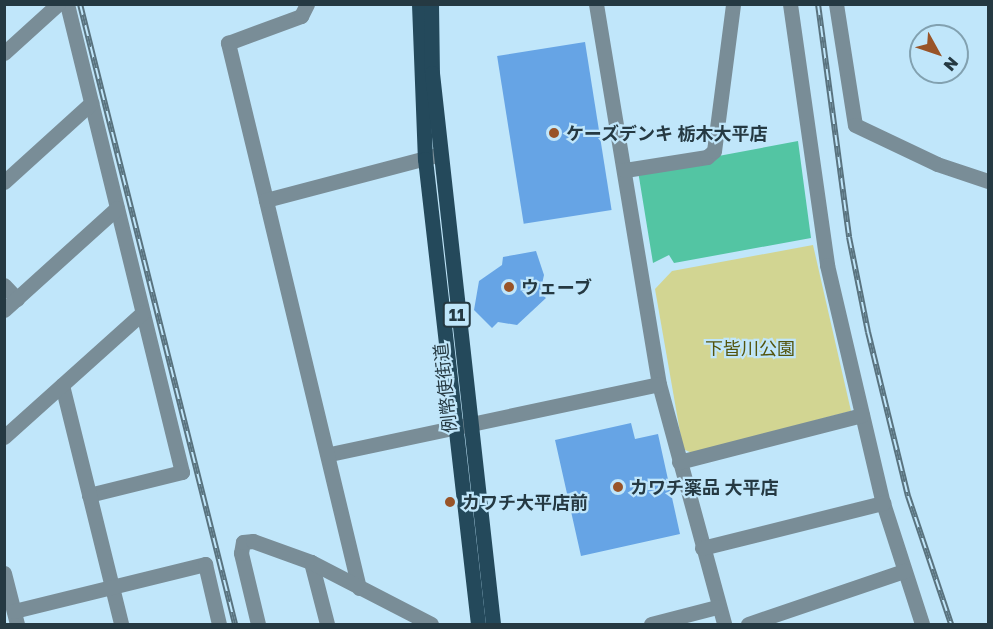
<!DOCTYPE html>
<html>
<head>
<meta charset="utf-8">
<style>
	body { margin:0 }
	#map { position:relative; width:993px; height:629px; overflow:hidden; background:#c0e6fa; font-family:"Golos Text","Noto Sans JP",sans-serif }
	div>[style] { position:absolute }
	.green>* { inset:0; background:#d2d592 }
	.water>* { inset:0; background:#53c5a3 }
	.building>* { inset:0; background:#66a4e5; transform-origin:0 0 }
	.minor>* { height:15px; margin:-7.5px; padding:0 7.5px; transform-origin:7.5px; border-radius:7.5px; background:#798d97 }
	.major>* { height:15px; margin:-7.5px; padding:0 7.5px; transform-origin:7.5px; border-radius:7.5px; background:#24495b }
	.rail>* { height:6px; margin-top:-3px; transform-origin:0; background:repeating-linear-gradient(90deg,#c0e6fa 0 11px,#59737f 0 22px); box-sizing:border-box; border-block:2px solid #59737f }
	.dots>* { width:16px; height:16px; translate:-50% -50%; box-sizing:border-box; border:3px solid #c0e6fa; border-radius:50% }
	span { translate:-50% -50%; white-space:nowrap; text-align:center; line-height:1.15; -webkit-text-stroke:4.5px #c0e6fa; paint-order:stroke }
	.shield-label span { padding:2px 4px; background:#c0e6fa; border:2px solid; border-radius:4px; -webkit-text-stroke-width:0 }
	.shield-label { font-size:16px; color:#253942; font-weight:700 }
	.poi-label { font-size:18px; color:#253942; font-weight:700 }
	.left { translate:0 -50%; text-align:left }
	.park-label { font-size:18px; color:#53540d }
	.street-label { font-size:18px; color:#253942 }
	.frame { position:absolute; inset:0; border:6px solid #253942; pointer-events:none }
	.north { position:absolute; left:909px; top:24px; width:60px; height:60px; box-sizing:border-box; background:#c0e6fa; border:2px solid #82a1b0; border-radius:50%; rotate:130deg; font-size:16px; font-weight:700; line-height:24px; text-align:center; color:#253942 }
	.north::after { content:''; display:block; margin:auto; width:21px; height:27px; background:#995428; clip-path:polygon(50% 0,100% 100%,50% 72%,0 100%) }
</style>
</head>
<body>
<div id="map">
	<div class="green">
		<i style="clip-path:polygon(813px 245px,851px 411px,692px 453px,683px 449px,655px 289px,672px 271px)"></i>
	</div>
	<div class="water">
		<i style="clip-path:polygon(798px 141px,811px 238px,674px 263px,669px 255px,653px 263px,638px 171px)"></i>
	</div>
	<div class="building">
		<i style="left:585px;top:42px;width:170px;height:89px;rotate:81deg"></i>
		<i style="clip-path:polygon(536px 251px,544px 275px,540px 293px,546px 298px,517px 325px,498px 322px,492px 328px,474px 310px,479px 281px,502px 265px,503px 257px)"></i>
		<i style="clip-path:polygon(631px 423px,635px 439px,658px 434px,680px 534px,581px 556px,555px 440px)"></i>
	</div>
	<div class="minor">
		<i style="left:67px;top:4px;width:482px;rotate:76.2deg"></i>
		<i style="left:182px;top:472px;width:96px;rotate:166.1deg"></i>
		<i style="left:596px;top:4px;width:385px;rotate:80.6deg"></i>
		<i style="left:659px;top:384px;width:249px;rotate:74.8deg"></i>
		<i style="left:790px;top:4px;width:264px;rotate:81.9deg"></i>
		<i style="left:827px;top:265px;width:244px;rotate:76.8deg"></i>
		<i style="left:883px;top:503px;width:127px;rotate:72.1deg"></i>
		<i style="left:836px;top:4px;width:122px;rotate:81.1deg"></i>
		<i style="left:855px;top:125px;width:91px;rotate:25.4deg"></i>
		<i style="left:937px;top:164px;width:54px;rotate:18.4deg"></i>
		<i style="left:4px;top:53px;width:73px;rotate:-42.2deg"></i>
		<i style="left:625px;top:170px;width:83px;rotate:-9deg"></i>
		<i style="left:707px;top:157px;width:9px;rotate:-41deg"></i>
		<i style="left:714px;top:151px;width:148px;rotate:-82.6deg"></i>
		<i style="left:4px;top:182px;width:118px;rotate:-42.2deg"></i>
		<i style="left:266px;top:200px;width:162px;rotate:-103.6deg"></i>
		<i style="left:228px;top:43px;width:78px;rotate:-20.3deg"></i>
		<i style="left:301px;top:16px;width:13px;rotate:-63deg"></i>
		<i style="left:4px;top:285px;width:19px;rotate:47deg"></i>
		<i style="left:4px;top:310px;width:152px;rotate:-42.1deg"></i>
		<i style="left:62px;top:385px;width:246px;rotate:76.1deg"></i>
		<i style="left:4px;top:437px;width:186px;rotate:-41.9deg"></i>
		<i style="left:330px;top:454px;width:336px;rotate:-12deg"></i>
		<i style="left:679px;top:462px;width:189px;rotate:-14.4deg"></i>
		<i style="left:702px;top:548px;width:187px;rotate:-14deg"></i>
		<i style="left:311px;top:562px;width:64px;rotate:75.5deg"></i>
		<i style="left:4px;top:573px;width:53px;rotate:75.7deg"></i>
		<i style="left:359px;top:588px;width:399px;rotate:-103.5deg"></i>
		<i style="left:266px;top:200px;width:177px;rotate:-14.7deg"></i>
		<i style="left:14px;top:611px;width:197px;rotate:-13.8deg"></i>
		<i style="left:205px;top:564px;width:62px;rotate:76.9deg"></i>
		<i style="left:258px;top:624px;width:73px;rotate:-103.5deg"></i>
		<i style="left:241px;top:553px;width:11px;rotate:-80deg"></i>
		<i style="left:243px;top:542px;width:10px;rotate:-6deg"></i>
		<i style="left:253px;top:541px;width:62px;rotate:19.9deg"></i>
		<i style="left:311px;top:562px;width:135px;rotate:27.3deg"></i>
		<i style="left:651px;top:624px;width:68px;rotate:-14.4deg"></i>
		<i style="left:748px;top:624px;width:165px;rotate:-18.8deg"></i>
	</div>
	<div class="major">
		<i style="left:419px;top:4px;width:155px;rotate:87.8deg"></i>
		<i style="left:425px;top:159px;width:468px;rotate:83.5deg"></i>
		<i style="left:431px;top:4px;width:69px;rotate:89.2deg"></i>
		<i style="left:432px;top:73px;width:554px;rotate:83.68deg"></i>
	</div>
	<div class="rail">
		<i style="left:80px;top:4px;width:639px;rotate:75.96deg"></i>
		<i style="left:818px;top:4px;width:235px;rotate:82.4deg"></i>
		<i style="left:849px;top:237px;width:97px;rotate:78.7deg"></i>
		<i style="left:868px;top:332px;width:169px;rotate:76.3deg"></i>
		<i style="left:908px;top:496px;width:135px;rotate:71.4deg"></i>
	</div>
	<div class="dots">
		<i style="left:554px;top:133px;background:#995428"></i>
		<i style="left:509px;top:287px;background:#995428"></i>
		<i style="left:618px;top:487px;background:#995428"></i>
		<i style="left:450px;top:502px;background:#995428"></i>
	</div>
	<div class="shield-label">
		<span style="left:457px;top:315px">11</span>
	</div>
	<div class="poi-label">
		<span class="left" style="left:566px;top:133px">ケーズデンキ 栃木大平店</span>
		<span class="left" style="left:521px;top:287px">ウェーブ</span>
		<span class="left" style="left:630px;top:487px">カワチ薬品 大平店</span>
		<span class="left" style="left:462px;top:502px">カワチ大平店前</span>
	</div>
	<div class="park-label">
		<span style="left:750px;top:348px">下皆川公園</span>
	</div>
	<div class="street-label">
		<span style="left:445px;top:388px;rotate:-96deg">例幣使街道</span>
	</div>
	<div class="frame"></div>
	<div class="north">N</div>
</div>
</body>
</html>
